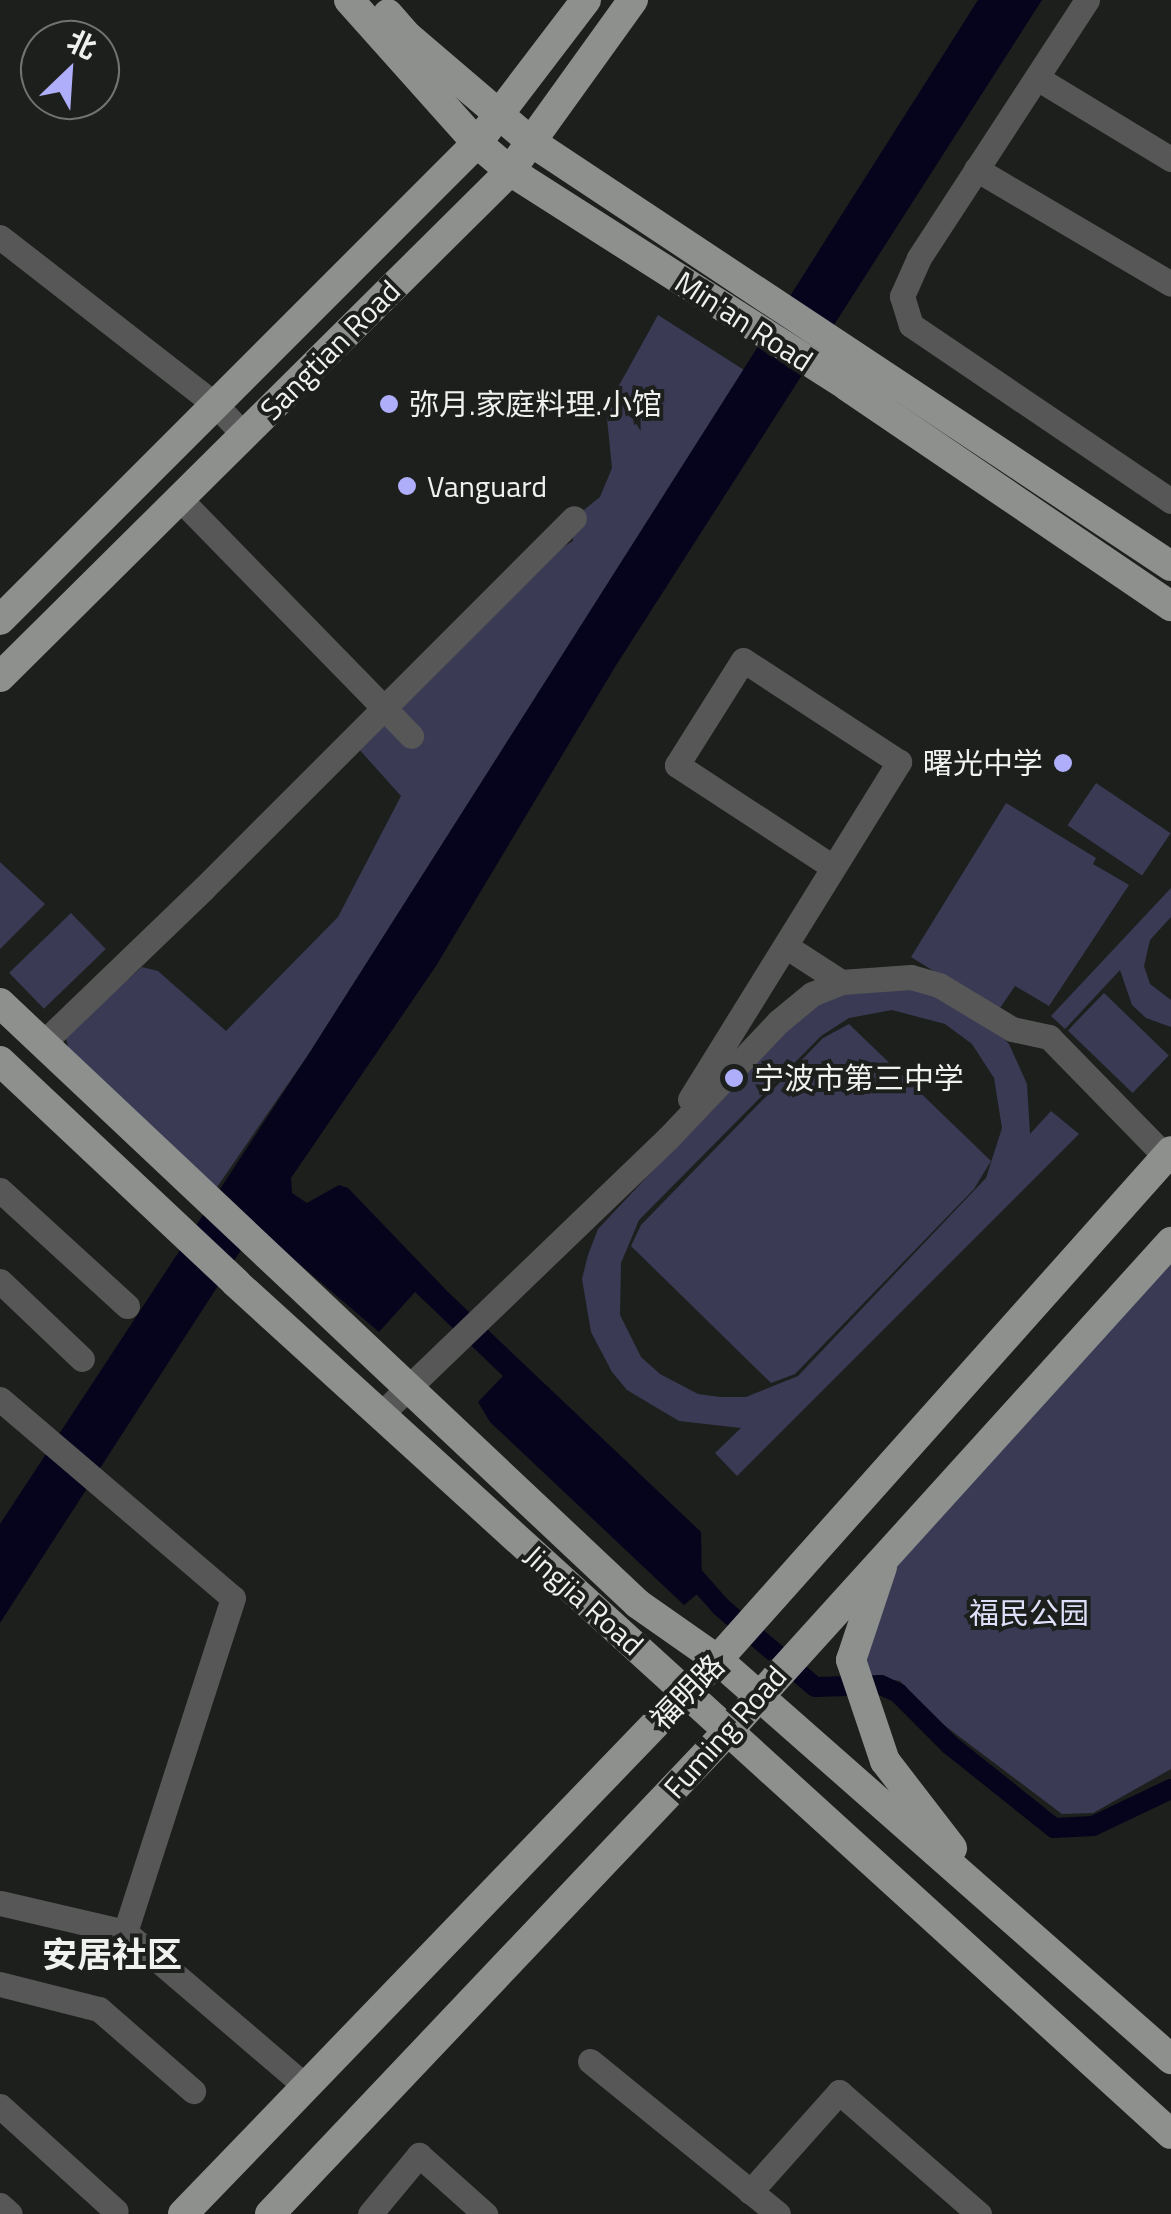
<!DOCTYPE html>
<html>
<head>
<meta charset="utf-8">
<style>
	body { margin:0 }
	#map { position:relative; width:1171px; height:2214px; overflow:hidden; background:#1d1f1c; font-family:"Titillium Web","Noto Sans SC",sans-serif }
	div>[style] { position:absolute }
	.green>* { inset:0; background:#3a3a55; transform-origin:0 0 }
	.water>* { inset:0; background:#06031c }
	.canal>* { height:20px; margin:-10px; padding:0 10px; transform-origin:10px; border-radius:10px; background:#06031c }
	.minor>* { height:25px; margin:-12.5px; padding:0 12.5px; transform-origin:12.5px; border-radius:12.5px; background:#565756 }
	.major>* { height:30px; margin:-15px; padding:0 15px; transform-origin:15px; border-radius:15px; background:#8e908d }
	.dots>* { width:28px; height:28px; translate:-50% -50%; box-sizing:border-box; border:5px solid #1d1f1c; border-radius:50% }
	span { translate:-50% -50%; white-space:nowrap; text-align:center; line-height:1.15; -webkit-text-stroke:8px #1d1f1c; paint-order:stroke }
	.street-label { font-size:30px; color:#eff1ef }
	.poi-label { font-size:30px; color:#eff1ef }
	.left { translate:0 -50%; text-align:left }
	.right { translate:-100% -50%; text-align:right }
	.park-label { font-size:30px; color:#dedff8 }
	.quarter-label { font-size:35px; color:#eff1ef; font-weight:700 }
	.north { position:absolute; left:20px; top:20px; width:100px; height:100px; box-sizing:border-box; background:#1d1f1c; border:2px solid #717370; border-radius:50%; rotate:25deg; font-size:28px; font-weight:700; line-height:40px; text-align:center; color:#eff1ef }
	.north::after { content:''; display:block; margin:auto; width:35px; height:45px; background:#afaefa; clip-path:polygon(50% 0,100% 100%,50% 72%,0 100%) }
</style>
</head>
<body>
<div id="map">
	<div class="green">
		<i style="clip-path:polygon(658px 315px,744px 370px,310px 1052px,215px 1190px,72px 1061px,65px 1035px,142px 967px,158px 971px,226px 1031px,338px 917px,401px 796px,358px 748px,550px 555px,573px 541px,574px 518px,600px 497px,612px 468px,606px 409px)"></i>
		<i style="left:1096px;top:783px;width:90px;height:51px;rotate:34deg"></i>
		<i style="clip-path:polygon(1006px 803px,1096px 858px,1093px 864px,1129px 885px,1049px 1006px,1015px 986px,998px 1011px,911px 957px)"></i>
		<i style="clip-path:polygon(0 862px,45px 904px,0 949px)"></i>
		<i style="clip-path:polygon(1171px 888px,1171px 917px,1150px 940px,1144px 966px,1150px 984px,1171px 1000px,1171px 1027px,1146px 1018px,1132px 1005px,1120px 970px,1065px 1029px,1051px 1016px)"></i>
		<i style="left:71px;top:913px;width:50px;height:86px;rotate:46deg"></i>
		<i style="clip-path:polygon(evenodd,918px 984px,991px 1025px,1009px 1044px,1027px 1084px,1030px 1134px,1051px 1111px,1079px 1134px,737px 1476px,715px 1453px,741px 1428px,679px 1421px,627px 1390px,612px 1372px,591px 1332px,582px 1279px,588px 1255px,598px 1229px,800px 1014px,834px 995px,918px 984px,892px 1010px,945px 1024px,972px 1044px,994px 1078px,1002px 1128px,986px 1178px,798px 1376px,746px 1397px,720px 1397px,698px 1394px,660px 1374px,641px 1357px,620px 1315px,621px 1263px,639px 1220px,821px 1036px,849px 1018px,892px 1010px)"></i>
		<i style="left:1104px;top:993px;width:90px;height:52px;rotate:44deg"></i>
		<i style="clip-path:polygon(849px 1024px,991px 1161px,974px 1189px,795px 1374px,771px 1383px,631px 1246px,641px 1225px,823px 1038px)"></i>
		<i style="clip-path:polygon(1171px 1263px,1171px 1769px,1093px 1813px,1062px 1814px,928px 1713px,900px 1681px,858px 1675px,889px 1557px)"></i>
	</div>
	<div class="water">
		<i style="clip-path:polygon(978px 0,1042px 0,615px 667px,436px 966px,291px 1178px,292px 1193px,307px 1203px,339px 1185px,348px 1188px,448px 1292px,701px 1532px,702px 1590px,684px 1605px,490px 1422px,478px 1402px,503px 1376px,415px 1292px,379px 1332px,256px 1227px,0 1623px,0 1524px,310px 1052px)"></i>
	</div>
	<div class="canal">
		<i style="left:684px;top:1565px;width:56px;rotate:48.6deg"></i>
		<i style="left:721px;top:1607px;width:123px;rotate:40.4deg"></i>
		<i style="left:815px;top:1687px;width:66px;rotate:-1.7deg"></i>
		<i style="left:881px;top:1685px;width:19px;rotate:25deg"></i>
		<i style="left:898px;top:1693px;width:74px;rotate:45deg"></i>
		<i style="left:950px;top:1745px;width:133px;rotate:38.6deg"></i>
		<i style="left:1054px;top:1828px;width:39px;rotate:-3deg"></i>
		<i style="left:1093px;top:1826px;width:86px;rotate:-25.4deg"></i>
	</div>
	<div class="minor">
		<i style="left:1087px;top:0;width:308px;rotate:123.1deg"></i>
		<i style="left:919px;top:258px;width:42px;rotate:114.1deg"></i>
		<i style="left:902px;top:296px;width:30px;rotate:73deg"></i>
		<i style="left:911px;top:325px;width:314px;rotate:34.1deg"></i>
		<i style="left:1037px;top:78px;width:157px;rotate:31.2deg"></i>
		<i style="left:976px;top:169px;width:226px;rotate:30.5deg"></i>
		<i style="left:0;top:237px;width:274px;rotate:37.9deg"></i>
		<i style="left:216px;top:405px;width:41px;rotate:47deg"></i>
		<i style="left:180px;top:499px;width:331px;rotate:45.7deg"></i>
		<i style="left:787px;top:947px;width:64px;rotate:32.9deg"></i>
		<i style="left:43px;top:1043px;width:223px;rotate:-43.9deg"></i>
		<i style="left:204px;top:888px;width:523px;rotate:-45deg"></i>
		<i style="left:690px;top:1099px;width:397px;rotate:-58.2deg"></i>
		<i style="left:899px;top:762px;width:186px;rotate:-146.8deg"></i>
		<i style="left:743px;top:660px;width:124px;rotate:122.2deg"></i>
		<i style="left:677px;top:765px;width:186px;rotate:33.2deg"></i>
		<i style="left:0;top:1190px;width:172px;rotate:42.4deg"></i>
		<i style="left:0;top:1281px;width:113px;rotate:43.6deg"></i>
		<i style="left:0;top:1399px;width:306px;rotate:40.5deg"></i>
		<i style="left:233px;top:1598px;width:351px;rotate:107.9deg"></i>
		<i style="left:125px;top:1932px;width:128px;rotate:-166.9deg"></i>
		<i style="left:380px;top:1415px;width:400px;rotate:-43.9deg"></i>
		<i style="left:668px;top:1138px;width:160px;rotate:-46.5deg"></i>
		<i style="left:778px;top:1022px;width:44px;rotate:-39.5deg"></i>
		<i style="left:812px;top:994px;width:31px;rotate:-22deg"></i>
		<i style="left:841px;top:982px;width:70px;rotate:-4.1deg"></i>
		<i style="left:911px;top:977px;width:29px;rotate:16deg"></i>
		<i style="left:939px;top:985px;width:85px;rotate:31.1deg"></i>
		<i style="left:1012px;top:1029px;width:38px;rotate:12deg"></i>
		<i style="left:1049px;top:1037px;width:168px;rotate:45.7deg"></i>
		<i style="left:125px;top:1932px;width:237px;rotate:40.5deg"></i>
		<i style="left:0;top:1984px;width:102px;rotate:14.2deg"></i>
		<i style="left:99px;top:2009px;width:125px;rotate:41.1deg"></i>
		<i style="left:590px;top:2061px;width:242px;rotate:39.1deg"></i>
		<i style="left:0;top:2106px;width:156px;rotate:42.2deg"></i>
		<i style="left:750px;top:2192px;width:134px;rotate:-48.3deg"></i>
		<i style="left:839px;top:2092px;width:186px;rotate:41.1deg"></i>
		<i style="left:0;top:2205px;width:13px;rotate:42deg"></i>
		<i style="left:370px;top:2214px;width:77px;rotate:-50.3deg"></i>
		<i style="left:419px;top:2155px;width:89px;rotate:41.8deg"></i>
	</div>
	<div class="major">
		<i style="left:349px;top:0;width:192px;rotate:48.2deg"></i>
		<i style="left:477px;top:143px;width:43px;rotate:40.3deg"></i>
		<i style="left:510px;top:171px;width:400px;rotate:32.5deg"></i>
		<i style="left:847px;top:386px;width:392px;rotate:34.2deg"></i>
		<i style="left:388px;top:14px;width:28px;rotate:49deg"></i>
		<i style="left:406px;top:35px;width:163px;rotate:40.5deg"></i>
		<i style="left:530px;top:141px;width:769px;rotate:33.55deg"></i>
		<i style="left:0;top:620px;width:675px;rotate:-45deg"></i>
		<i style="left:477px;top:143px;width:180px;rotate:-52.7deg"></i>
		<i style="left:0;top:677px;width:718px;rotate:-44.77deg"></i>
		<i style="left:510px;top:171px;width:211px;rotate:-54.3deg"></i>
		<i style="left:0;top:1003px;width:876px;rotate:43.29deg"></i>
		<i style="left:638px;top:1604px;width:98px;rotate:35deg"></i>
		<i style="left:718px;top:1660px;width:604px;rotate:41.37deg"></i>
		<i style="left:0;top:1061px;width:324px;rotate:43.2deg"></i>
		<i style="left:236px;top:1283px;width:1264px;rotate:42.31deg"></i>
		<i style="left:882px;top:1567px;width:98px;rotate:108.4deg"></i>
		<i style="left:851px;top:1660px;width:107px;rotate:71.4deg"></i>
		<i style="left:885px;top:1761px;width:110px;rotate:52.4deg"></i>
		<i style="left:183px;top:2214px;width:772px;rotate:-46.05deg"></i>
		<i style="left:719px;top:1658px;width:679px;rotate:-48.28deg"></i>
		<i style="left:270px;top:2214px;width:666px;rotate:-46.52deg"></i>
		<i style="left:728px;top:1731px;width:660px;rotate:-47.83deg"></i>
	</div>
	<div class="dots">
		<i style="left:389px;top:404px;background:#afaefa"></i>
		<i style="left:407px;top:486px;background:#afaefa"></i>
		<i style="left:1063px;top:763px;background:#afaefa"></i>
		<i style="left:734px;top:1078px;background:#afaefa"></i>
	</div>
	<div class="street-label">
		<span style="left:744px;top:321px;rotate:33deg">Min'an Road</span>
		<span style="left:330px;top:350px;rotate:-45deg">Sangtian Road</span>
		<span style="left:584px;top:1600px;rotate:42deg">Jingjia Road</span>
		<span style="left:687px;top:1692px;rotate:-46deg">福明路</span>
		<span style="left:725px;top:1732px;rotate:-48deg">Fuming Road</span>
	</div>
	<div class="poi-label">
		<span class="left" style="left:409px;top:404px">弥月.家庭料理.小馆</span>
		<span class="left" style="left:427px;top:486px">Vanguard</span>
		<span class="right" style="left:1043px;top:763px">曙光中学</span>
		<span class="left" style="left:754px;top:1078px">宁波市第三中学</span>
	</div>
	<div class="park-label">
		<span style="left:1029px;top:1613px">福民公园</span>
	</div>
	<div class="quarter-label">
		<span style="left:112px;top:1954px">安居社区</span>
	</div>
	<div class="north">北</div>
</div>
</body>
</html>
